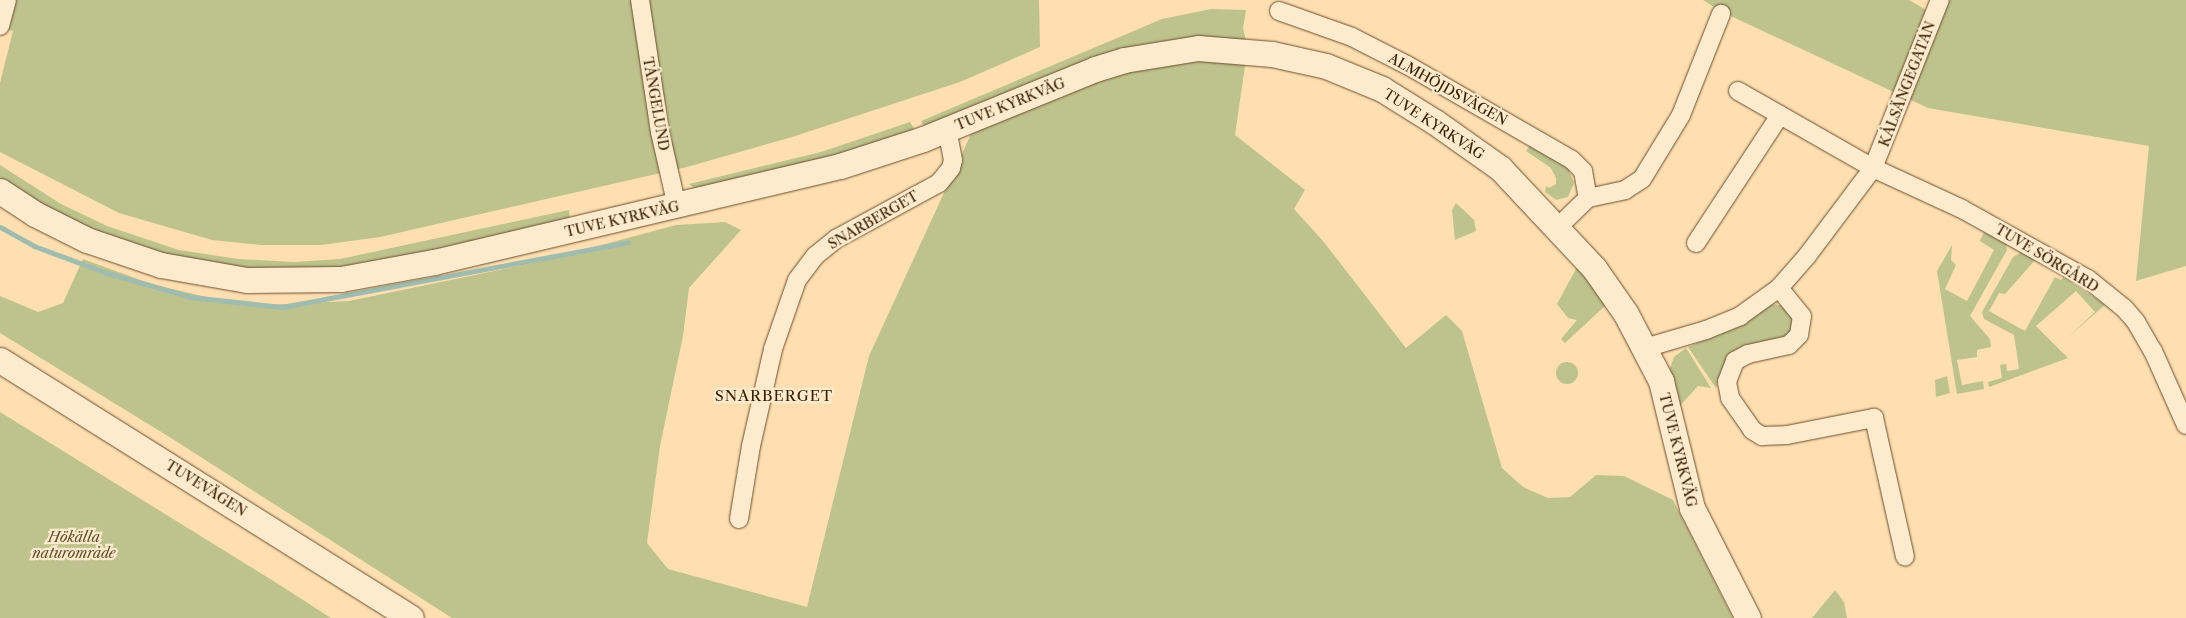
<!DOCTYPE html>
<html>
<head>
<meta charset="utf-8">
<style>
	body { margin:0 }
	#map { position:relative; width:2186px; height:618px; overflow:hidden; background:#fedfb2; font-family:"Libre Caslon Text",serif }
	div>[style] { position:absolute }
	.green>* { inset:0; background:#bec28d }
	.round { border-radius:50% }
	.stream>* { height:5px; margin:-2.5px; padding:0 2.5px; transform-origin:2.5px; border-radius:2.5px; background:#a0bcae }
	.roads { filter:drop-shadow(0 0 1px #694e2d) drop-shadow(0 0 1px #694e2d) }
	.street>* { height:18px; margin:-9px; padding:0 9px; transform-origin:9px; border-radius:9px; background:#feeacd }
	.secondary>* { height:25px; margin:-12.5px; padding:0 12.5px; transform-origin:12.5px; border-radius:12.5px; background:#feeacd }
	span { translate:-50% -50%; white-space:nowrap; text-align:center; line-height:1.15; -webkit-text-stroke:4.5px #feeacd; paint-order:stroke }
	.street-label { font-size:14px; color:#371e01 }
	.park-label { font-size:14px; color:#604f2b; font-style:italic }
	.neighbourhood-label { font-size:15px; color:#371e01; letter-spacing:1px }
</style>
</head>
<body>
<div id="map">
	<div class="green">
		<i style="clip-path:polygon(0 0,1039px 0,1040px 47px,960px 82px,792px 137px,687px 167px,380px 237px,321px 245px,261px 245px,212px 240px,119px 213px,0 152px,0 83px,13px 31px,0 28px)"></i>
		<i style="clip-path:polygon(1703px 0,1909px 0,1940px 18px,1950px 0,2186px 0,2186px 266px,2136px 281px,2149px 146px,1928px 108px,1720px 11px)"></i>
		<i style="clip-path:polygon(1211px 9px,1246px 10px,1243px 28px,1246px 41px,1234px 39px,924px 127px,921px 121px,1162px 19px)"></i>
		<i style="clip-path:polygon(1246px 59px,1235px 135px,1305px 190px,1294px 209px,1323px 241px,1406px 348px,1446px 315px,1462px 331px,1502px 468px,1523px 487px,1548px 498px,1570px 497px,1596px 475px,1624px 476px,1673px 500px,1733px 618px,452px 618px,171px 438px,0 333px,0 296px,38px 312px,63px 303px,83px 259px,151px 284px,245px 306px,349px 301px,542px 261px,676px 225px,725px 222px,741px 230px,689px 288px,683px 336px,660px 446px,647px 543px,668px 569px,807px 607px,869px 356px,971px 134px,1107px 74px,1193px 60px)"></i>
		<i style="clip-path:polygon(910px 122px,915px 130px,895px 140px,697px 190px,689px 184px,821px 152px)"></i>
		<i style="clip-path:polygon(1531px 144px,1567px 166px,1574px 183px,1568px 197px,1556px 200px,1545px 192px,1546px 186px,1549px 188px,1556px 184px,1556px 178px,1551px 168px,1526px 151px)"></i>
		<i style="clip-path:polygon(0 165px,61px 204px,107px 226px,179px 250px,238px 259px,294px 262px,340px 259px,569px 210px,570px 221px,489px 241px,307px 273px,195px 264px,83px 229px,0 180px)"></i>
		<i style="clip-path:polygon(1456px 203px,1474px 220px,1476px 231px,1455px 240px,1452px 210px)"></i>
		<i style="clip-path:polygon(1984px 232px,2006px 244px,2007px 250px,1970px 316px,1990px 339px,1991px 347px,1977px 350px,1977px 357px,1957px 360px,1962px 385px,1983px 381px,1984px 389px,1957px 394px,1937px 271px,1952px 245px,1951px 260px,1956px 265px,1945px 289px,1967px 301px,1994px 250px,1980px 241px)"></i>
		<i style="clip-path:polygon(2021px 252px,2036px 259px,2005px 294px,1999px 293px,1989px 311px,2025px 331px,2055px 277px,2061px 280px,2064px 276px,2105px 305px,2068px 337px,2095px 312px,2076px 291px,2036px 326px,2068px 358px,1989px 387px,1988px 382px,2002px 378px,2000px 365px,2006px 364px,2007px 371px,2019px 369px,2014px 335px,1984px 319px,1982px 312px,2013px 257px)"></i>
		<i style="clip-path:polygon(1577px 267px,1606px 305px,1565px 343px,1561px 339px,1577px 320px,1568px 318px,1557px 304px)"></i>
		<i style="clip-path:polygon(1771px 304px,1785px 306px,1794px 315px,1790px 336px,1725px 363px,1716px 388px,1688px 347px,1740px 325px)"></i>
		<i style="clip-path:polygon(1686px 348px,1711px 388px,1698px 386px,1675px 411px,1668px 373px,1674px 357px)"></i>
		<i class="round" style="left:1556px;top:362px;width:22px;height:22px"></i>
		<i style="clip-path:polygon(1947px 376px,1950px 393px,1936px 397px,1935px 380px)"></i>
		<i style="clip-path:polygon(0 412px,275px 582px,331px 618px,0 618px)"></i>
		<i style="clip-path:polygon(1835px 590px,1844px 602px,1847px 618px,1812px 618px)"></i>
	</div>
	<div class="stream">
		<i style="left:0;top:227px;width:39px;rotate:29deg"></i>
		<i style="left:34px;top:246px;width:78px;rotate:20.3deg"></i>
		<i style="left:107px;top:273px;width:87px;rotate:15.9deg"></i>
		<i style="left:191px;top:297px;width:92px;rotate:6.3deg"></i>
		<i style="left:282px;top:307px;width:352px;rotate:-10.6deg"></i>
	</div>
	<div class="roads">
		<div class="street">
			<i style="left:640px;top:0;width:134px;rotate:81.4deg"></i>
			<i style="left:660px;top:132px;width:77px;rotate:77.2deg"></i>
			<i style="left:1279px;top:11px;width:77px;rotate:19.6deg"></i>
			<i style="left:1352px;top:37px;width:62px;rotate:27deg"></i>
			<i style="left:1407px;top:65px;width:190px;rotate:29.9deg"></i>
			<i style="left:1572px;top:160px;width:16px;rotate:45deg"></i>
			<i style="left:1583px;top:171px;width:27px;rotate:80deg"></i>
			<i style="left:0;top:26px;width:27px;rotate:-75deg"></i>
			<i style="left:1738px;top:91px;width:155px;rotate:29.7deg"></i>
			<i style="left:1873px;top:168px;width:98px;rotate:24.7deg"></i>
			<i style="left:1962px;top:209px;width:144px;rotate:29.1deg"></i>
			<i style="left:2088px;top:279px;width:46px;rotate:38.9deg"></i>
			<i style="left:2124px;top:308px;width:18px;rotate:49deg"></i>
			<i style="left:2136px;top:322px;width:34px;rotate:60deg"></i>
			<i style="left:2153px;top:351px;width:81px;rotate:66deg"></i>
			<i style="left:1558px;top:227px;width:42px;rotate:-44deg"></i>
			<i style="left:1588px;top:198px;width:38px;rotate:-12deg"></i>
			<i style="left:1625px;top:190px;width:20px;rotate:-33deg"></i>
			<i style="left:1642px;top:179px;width:75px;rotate:-58.6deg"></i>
			<i style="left:1681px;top:115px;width:109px;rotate:-68.4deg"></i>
			<i style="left:1696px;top:243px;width:153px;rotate:-56.7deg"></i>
			<i style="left:1779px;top:288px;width:36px;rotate:51deg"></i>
			<i style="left:1802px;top:316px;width:19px;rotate:99deg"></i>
			<i style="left:1799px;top:335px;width:14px;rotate:135deg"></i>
			<i style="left:1789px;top:345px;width:42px;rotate:167.6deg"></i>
			<i style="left:1748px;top:354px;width:15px;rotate:152deg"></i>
			<i style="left:1735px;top:361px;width:22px;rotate:111deg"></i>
			<i style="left:1727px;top:382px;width:16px;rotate:79deg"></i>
			<i style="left:1730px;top:398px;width:39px;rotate:55deg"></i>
			<i style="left:1752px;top:430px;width:12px;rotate:31deg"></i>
			<i style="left:1762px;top:436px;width:25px;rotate:-2deg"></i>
			<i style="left:1787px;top:435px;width:89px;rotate:-11.1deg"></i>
			<i style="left:1874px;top:418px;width:142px;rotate:77.4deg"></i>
			<i style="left:1645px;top:348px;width:64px;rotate:-16.4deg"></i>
			<i style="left:1706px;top:330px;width:37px;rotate:-22deg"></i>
			<i style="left:1740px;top:316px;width:48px;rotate:-35.7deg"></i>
			<i style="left:1779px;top:288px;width:43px;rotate:-48.8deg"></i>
			<i style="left:1807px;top:256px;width:110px;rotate:-53.1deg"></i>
			<i style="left:1873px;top:168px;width:181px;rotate:-68.3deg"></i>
			<i style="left:739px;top:519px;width:74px;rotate:-80.7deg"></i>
			<i style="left:751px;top:446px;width:99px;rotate:-77.2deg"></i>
			<i style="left:773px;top:349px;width:73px;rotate:-70.8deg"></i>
			<i style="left:797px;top:280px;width:30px;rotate:-53deg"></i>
			<i style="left:815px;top:256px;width:27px;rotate:-39deg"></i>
			<i style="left:836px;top:239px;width:117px;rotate:-28.5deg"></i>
			<i style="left:939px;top:183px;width:19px;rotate:-51deg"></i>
			<i style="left:951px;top:168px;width:8px;rotate:-76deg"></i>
			<i style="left:953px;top:160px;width:31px;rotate:-101deg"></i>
		</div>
		<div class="secondary">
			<i style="left:0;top:191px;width:42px;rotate:33.3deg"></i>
			<i style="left:35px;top:214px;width:58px;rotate:26.6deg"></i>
			<i style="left:87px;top:240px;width:78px;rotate:18.7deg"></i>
			<i style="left:161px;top:265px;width:87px;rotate:9.9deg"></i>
			<i style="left:247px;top:280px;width:94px;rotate:-0.6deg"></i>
			<i style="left:341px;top:279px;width:95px;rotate:-10.4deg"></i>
			<i style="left:434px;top:262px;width:417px;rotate:-13.3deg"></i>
			<i style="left:840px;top:166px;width:87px;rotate:-18deg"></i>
			<i style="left:923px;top:139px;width:186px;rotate:-22.1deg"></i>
			<i style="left:1095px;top:69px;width:30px;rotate:-17deg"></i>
			<i style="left:1124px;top:60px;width:75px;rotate:-9.2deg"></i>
			<i style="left:1198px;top:48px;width:74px;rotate:4.6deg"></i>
			<i style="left:1272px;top:54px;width:55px;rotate:12.5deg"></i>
			<i style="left:1326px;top:66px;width:61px;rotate:22.3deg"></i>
			<i style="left:1382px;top:89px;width:62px;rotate:31.9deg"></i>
			<i style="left:1435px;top:122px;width:80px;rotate:35.3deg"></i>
			<i style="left:1500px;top:168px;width:137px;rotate:46.8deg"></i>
			<i style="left:1594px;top:268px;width:56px;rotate:55.2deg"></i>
			<i style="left:1626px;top:314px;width:76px;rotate:62.4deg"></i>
			<i style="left:1661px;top:381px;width:131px;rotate:76.3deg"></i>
			<i style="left:1692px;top:508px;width:123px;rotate:63deg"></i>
			<i style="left:0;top:360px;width:485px;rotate:32.1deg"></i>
		</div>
	</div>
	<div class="street-label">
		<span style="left:1907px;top:84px;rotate:-69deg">KÅLSÄNGEGATAN</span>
		<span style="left:1448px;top:89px;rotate:29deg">ALMHÖJDSVÄGEN</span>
		<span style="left:656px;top:104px;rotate:80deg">TÅNGELUND</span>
		<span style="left:1010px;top:104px;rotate:-22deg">TUVE KYRKVÄG</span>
		<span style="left:1434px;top:124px;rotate:33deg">TUVE KYRKVÄG</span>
		<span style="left:622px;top:219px;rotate:-13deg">TUVE KYRKVÄG</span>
		<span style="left:873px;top:220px;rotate:-30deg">SNARBERGET</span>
		<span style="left:2047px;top:258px;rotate:31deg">TUVE SÖRGÅRD</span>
		<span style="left:1678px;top:450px;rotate:76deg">TUVE KYRKVÄG</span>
		<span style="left:206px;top:488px;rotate:32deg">TUVEVÄGEN</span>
	</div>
	<div class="park-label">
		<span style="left:74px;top:545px">Hökälla<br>naturområde</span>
	</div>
	<div class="neighbourhood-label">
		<span style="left:774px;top:396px">SNARBERGET</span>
	</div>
</div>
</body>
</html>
